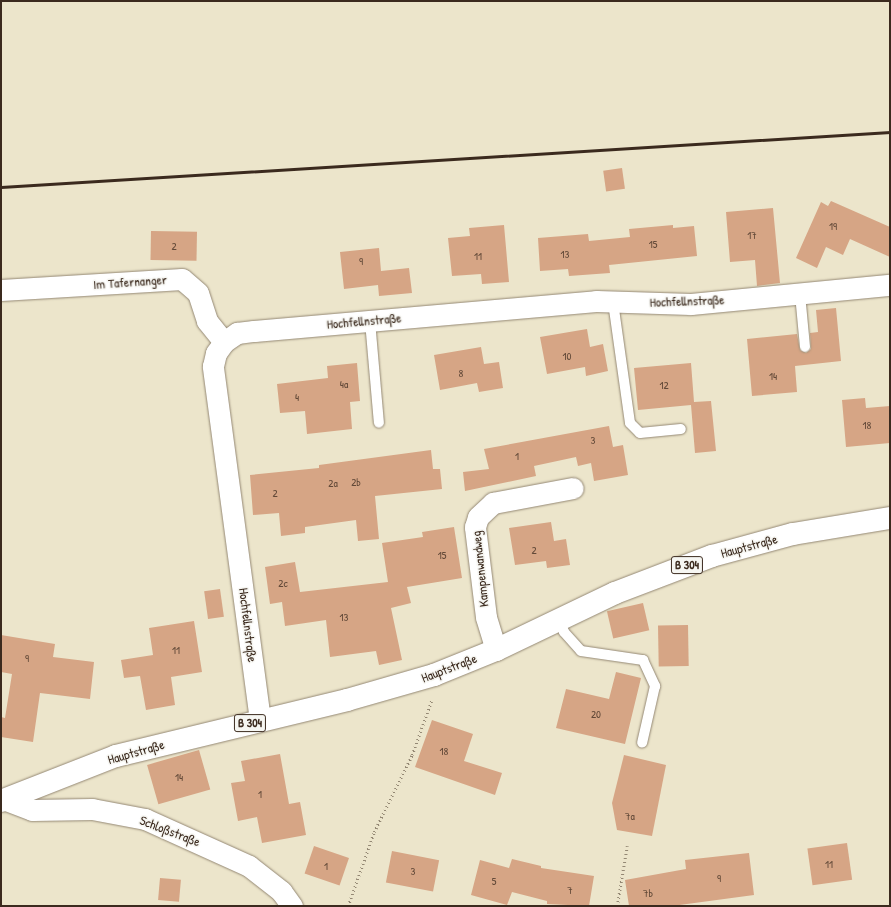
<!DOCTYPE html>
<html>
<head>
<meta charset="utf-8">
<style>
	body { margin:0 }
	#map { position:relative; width:891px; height:907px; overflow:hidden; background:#ece5cb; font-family:"Patrick Hand",sans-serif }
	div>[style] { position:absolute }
	.building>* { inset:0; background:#d6a585; transform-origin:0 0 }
	.path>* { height:2.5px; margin-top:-1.25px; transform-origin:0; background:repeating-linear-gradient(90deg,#948874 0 1px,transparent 0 4px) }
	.roads { filter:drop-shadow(0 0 1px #948874) drop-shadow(0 0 1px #948874) }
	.lane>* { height:10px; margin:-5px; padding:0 5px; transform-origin:5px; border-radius:5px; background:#fff }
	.street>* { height:21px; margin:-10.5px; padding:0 10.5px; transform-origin:10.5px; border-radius:10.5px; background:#fff }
	.primary>* { height:22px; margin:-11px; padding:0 11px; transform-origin:11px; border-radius:11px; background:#fff }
	.rail>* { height:3px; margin:-1.5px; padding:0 1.5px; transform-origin:1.5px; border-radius:1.5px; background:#3b2a1e }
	span { translate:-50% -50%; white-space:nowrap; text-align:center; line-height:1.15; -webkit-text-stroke:3px #f6f6f2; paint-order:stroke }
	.number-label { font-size:11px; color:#624938 }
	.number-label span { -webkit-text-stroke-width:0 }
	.shield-label span { padding:1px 3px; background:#f6f6f2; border:1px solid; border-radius:3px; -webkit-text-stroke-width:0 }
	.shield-label { font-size:12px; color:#3b2a1e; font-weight:700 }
	.street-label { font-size:13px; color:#3b2a1e }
	.frame { position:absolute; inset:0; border:2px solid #3b2a1e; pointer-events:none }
</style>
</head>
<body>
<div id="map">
	<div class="building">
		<i style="left:622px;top:168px;width:21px;height:19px;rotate:82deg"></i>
		<i style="clip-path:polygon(831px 201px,890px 227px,890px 257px,850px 239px,843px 255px,826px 247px,817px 268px,796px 258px,821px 202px,828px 206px)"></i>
		<i style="clip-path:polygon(773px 208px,780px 283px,757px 286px,755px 260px,730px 262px,726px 212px)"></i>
		<i style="clip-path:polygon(504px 225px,509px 282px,482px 284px,481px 274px,452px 276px,448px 238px,470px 236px,469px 228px)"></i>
		<i style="clip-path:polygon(673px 225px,673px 228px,694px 226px,697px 256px,609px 265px,610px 273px,569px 276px,568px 269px,540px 271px,538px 238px,588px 234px,589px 241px,630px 237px,629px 229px)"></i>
		<i style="left:151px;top:231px;width:46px;height:29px;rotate:1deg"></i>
		<i style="clip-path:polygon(379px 248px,381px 271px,409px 268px,412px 293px,379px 296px,378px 285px,344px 289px,340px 252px)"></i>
		<i style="clip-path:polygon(836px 308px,841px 361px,795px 366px,797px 392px,752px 396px,747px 339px,797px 334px,800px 350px,806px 353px,811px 349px,810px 333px,818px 332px,816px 310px)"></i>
		<i style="clip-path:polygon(587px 329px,590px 347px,603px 344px,608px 371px,586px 376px,585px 367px,547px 374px,540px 337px)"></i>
		<i style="clip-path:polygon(481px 347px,484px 364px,499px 362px,503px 388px,479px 392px,477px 383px,440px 390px,434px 355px)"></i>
		<i style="clip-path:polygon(357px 363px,360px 401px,350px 402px,352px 429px,307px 434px,305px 411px,280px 413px,277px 384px,328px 378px,327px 366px)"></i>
		<i style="clip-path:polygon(691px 363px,694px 402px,711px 401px,716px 451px,695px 453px,691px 405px,638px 410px,634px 368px)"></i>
		<i style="clip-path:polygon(865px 398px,866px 408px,890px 406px,890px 443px,846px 447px,842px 400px)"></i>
		<i style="clip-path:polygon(609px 426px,613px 447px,623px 445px,628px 475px,594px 481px,591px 463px,578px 466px,576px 457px,534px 466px,536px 476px,465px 491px,463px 472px,489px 469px,484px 449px)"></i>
		<i style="clip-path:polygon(431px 450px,433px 469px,440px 469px,442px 489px,375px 496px,379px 539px,358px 541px,356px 520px,305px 527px,305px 533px,281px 536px,279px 513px,253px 515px,250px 475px,319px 468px,319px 465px)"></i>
		<i style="clip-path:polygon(551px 522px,554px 541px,566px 539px,570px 565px,547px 568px,546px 561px,515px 565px,509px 528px)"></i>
		<i style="clip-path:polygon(454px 527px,462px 578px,407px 587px,411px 603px,391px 608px,402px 660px,379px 665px,376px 651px,330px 657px,326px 620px,285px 626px,282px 602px,270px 604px,265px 567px,295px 562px,300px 592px,388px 582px,382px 543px,423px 537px,422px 532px)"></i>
		<i style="left:220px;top:589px;width:28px;height:16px;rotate:82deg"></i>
		<i style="left:643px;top:603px;width:28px;height:37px;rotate:77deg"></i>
		<i style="clip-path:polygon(194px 621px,202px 672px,171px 677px,175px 705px,146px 710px,140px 676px,124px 678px,121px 660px,153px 655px,149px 628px)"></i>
		<i style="left:688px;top:625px;width:41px;height:30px;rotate:89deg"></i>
		<i style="clip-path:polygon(1px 635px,55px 644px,53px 657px,94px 662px,90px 699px,40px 693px,33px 742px,1px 737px,1px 717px,5px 718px,12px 674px,1px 672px)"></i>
		<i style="clip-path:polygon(616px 672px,641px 678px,625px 744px,556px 728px,566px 689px,609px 699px)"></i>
		<i style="clip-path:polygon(432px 720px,473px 734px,464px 761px,502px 773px,495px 795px,415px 767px)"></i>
		<i style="left:199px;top:750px;width:41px;height:54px;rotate:74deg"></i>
		<i style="clip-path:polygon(280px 754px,289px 804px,300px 802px,306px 835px,262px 843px,257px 817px,238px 821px,231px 783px,245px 781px,241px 761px)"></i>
		<i style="clip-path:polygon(624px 755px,666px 765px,652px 836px,617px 830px,612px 803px)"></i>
		<i style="left:847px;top:843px;width:37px;height:40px;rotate:82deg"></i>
		<i style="left:314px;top:846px;width:37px;height:29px;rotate:19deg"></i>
		<i style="left:392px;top:851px;width:48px;height:32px;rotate:11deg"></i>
		<i style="clip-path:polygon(749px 853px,754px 895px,672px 906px,629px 906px,625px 880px,686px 869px,685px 860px)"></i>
		<i style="clip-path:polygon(512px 859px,541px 866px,541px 868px,594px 876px,589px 906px,547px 904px,547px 901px,512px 892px,507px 905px,471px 895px,480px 860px,509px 868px)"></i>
		<i style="left:160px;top:878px;width:21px;height:22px;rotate:5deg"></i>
	</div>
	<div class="path">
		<i style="left:348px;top:906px;width:78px;rotate:-70.6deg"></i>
		<i style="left:374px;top:832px;width:86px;rotate:-63.7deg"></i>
		<i style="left:412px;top:755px;width:59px;rotate:-70.3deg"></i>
		<i style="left:617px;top:906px;width:61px;rotate:-80.5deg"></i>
	</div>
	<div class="roads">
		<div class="lane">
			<i style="left:800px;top:294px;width:53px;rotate:84.6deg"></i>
			<i style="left:613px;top:302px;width:122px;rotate:82deg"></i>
			<i style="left:630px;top:423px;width:14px;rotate:45deg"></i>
			<i style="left:640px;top:433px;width:41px;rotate:-5.6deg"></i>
			<i style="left:370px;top:321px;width:102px;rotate:85deg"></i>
			<i style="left:559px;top:620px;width:13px;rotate:67deg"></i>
			<i style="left:564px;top:632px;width:25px;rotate:48deg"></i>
			<i style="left:581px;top:651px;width:63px;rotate:8.3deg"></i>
			<i style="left:643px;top:660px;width:29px;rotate:65deg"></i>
			<i style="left:655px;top:686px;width:58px;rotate:102.8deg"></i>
		</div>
		<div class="street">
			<i style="left:1px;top:290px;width:181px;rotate:-3.5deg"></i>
			<i style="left:182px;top:279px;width:21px;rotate:41deg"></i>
			<i style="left:198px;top:293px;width:29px;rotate:72deg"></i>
			<i style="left:207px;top:321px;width:27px;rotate:51deg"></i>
			<i style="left:496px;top:650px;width:34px;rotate:-107deg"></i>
			<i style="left:486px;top:617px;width:91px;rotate:-97deg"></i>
			<i style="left:475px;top:527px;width:10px;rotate:-73deg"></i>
			<i style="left:478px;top:517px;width:21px;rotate:-43deg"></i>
			<i style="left:493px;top:503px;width:81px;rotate:-10.6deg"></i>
			<i style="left:260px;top:720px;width:357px;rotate:-97.6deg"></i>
			<i style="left:213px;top:366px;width:13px;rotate:-77deg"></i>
			<i style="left:216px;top:353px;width:14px;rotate:-54deg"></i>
			<i style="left:224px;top:342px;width:16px;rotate:-35deg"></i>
			<i style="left:237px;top:333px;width:17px;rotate:-7deg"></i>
			<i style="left:254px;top:331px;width:343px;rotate:-5deg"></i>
			<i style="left:596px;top:301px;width:95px;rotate:1.8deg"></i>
			<i style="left:691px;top:304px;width:200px;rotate:-5.5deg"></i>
			<i style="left:6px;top:800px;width:28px;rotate:21deg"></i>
			<i style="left:32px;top:810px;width:60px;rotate:-1deg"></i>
			<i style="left:92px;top:809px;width:54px;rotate:10.7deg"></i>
			<i style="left:145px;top:819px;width:114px;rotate:24.3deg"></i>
			<i style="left:249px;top:866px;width:41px;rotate:38deg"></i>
			<i style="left:281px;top:891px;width:19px;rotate:54deg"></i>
		</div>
		<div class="primary">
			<i style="left:1px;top:801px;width:123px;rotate:-21.4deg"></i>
			<i style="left:116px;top:756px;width:238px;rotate:-13.6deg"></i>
			<i style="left:347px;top:700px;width:91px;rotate:-16deg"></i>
			<i style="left:434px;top:675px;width:67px;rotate:-22deg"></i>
			<i style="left:496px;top:650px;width:132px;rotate:-25.6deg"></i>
			<i style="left:615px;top:593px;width:104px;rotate:-20.9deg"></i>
			<i style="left:712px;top:556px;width:84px;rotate:-15.2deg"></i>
			<i style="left:793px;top:534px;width:98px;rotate:-9.4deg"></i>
		</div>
	</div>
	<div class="rail">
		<i style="left:1px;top:187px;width:891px;rotate:-3.54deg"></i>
	</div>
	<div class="number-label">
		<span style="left:833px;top:226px">19</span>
		<span style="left:752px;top:235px">17</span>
		<span style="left:653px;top:244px">15</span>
		<span style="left:174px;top:246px">2</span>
		<span style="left:565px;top:254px">13</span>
		<span style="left:478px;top:256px">11</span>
		<span style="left:361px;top:261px">9</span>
		<span style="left:567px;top:356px">10</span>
		<span style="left:461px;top:373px">8</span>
		<span style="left:773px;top:376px">14</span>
		<span style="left:344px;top:384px">4a</span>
		<span style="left:664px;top:385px">12</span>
		<span style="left:297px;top:397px">4</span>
		<span style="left:867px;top:425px">18</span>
		<span style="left:593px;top:440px">3</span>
		<span style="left:517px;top:456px">1</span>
		<span style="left:356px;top:482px">2b</span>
		<span style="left:333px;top:483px">2a</span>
		<span style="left:275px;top:493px">2</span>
		<span style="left:534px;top:550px">2</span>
		<span style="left:442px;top:555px">15</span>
		<span style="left:283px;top:583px">2c</span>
		<span style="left:344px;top:617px">13</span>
		<span style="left:176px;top:650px">11</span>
		<span style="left:27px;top:658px">9</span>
		<span style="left:596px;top:714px">20</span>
		<span style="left:444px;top:751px">18</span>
		<span style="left:179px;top:777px">14</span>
		<span style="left:260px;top:794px">1</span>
		<span style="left:630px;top:816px">7a</span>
		<span style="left:829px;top:864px">11</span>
		<span style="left:326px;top:866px">1</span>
		<span style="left:413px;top:871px">3</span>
		<span style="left:719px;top:878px">9</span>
		<span style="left:494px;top:881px">5</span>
		<span style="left:570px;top:890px">7</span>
		<span style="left:648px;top:893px">7b</span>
	</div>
	<div class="shield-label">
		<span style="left:687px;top:565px">B 304</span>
		<span style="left:250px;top:723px">B 304</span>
	</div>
	<div class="street-label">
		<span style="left:130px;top:282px;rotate:-4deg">Im Tafernanger</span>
		<span style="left:687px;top:301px;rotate:-2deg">Hochfellnstraße</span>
		<span style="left:364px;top:321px;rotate:-5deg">Hochfellnstraße</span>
		<span style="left:749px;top:546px;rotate:-15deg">Hauptstraße</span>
		<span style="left:480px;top:569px;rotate:-96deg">Kampenwandweg</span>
		<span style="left:248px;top:625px;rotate:83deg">Hochfellnstraße</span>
		<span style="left:449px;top:668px;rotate:-21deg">Hauptstraße</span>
		<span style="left:136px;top:752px;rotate:-16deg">Hauptstraße</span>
		<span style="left:170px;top:831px;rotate:21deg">Schloßstraße</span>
	</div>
	<div class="frame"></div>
</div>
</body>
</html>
